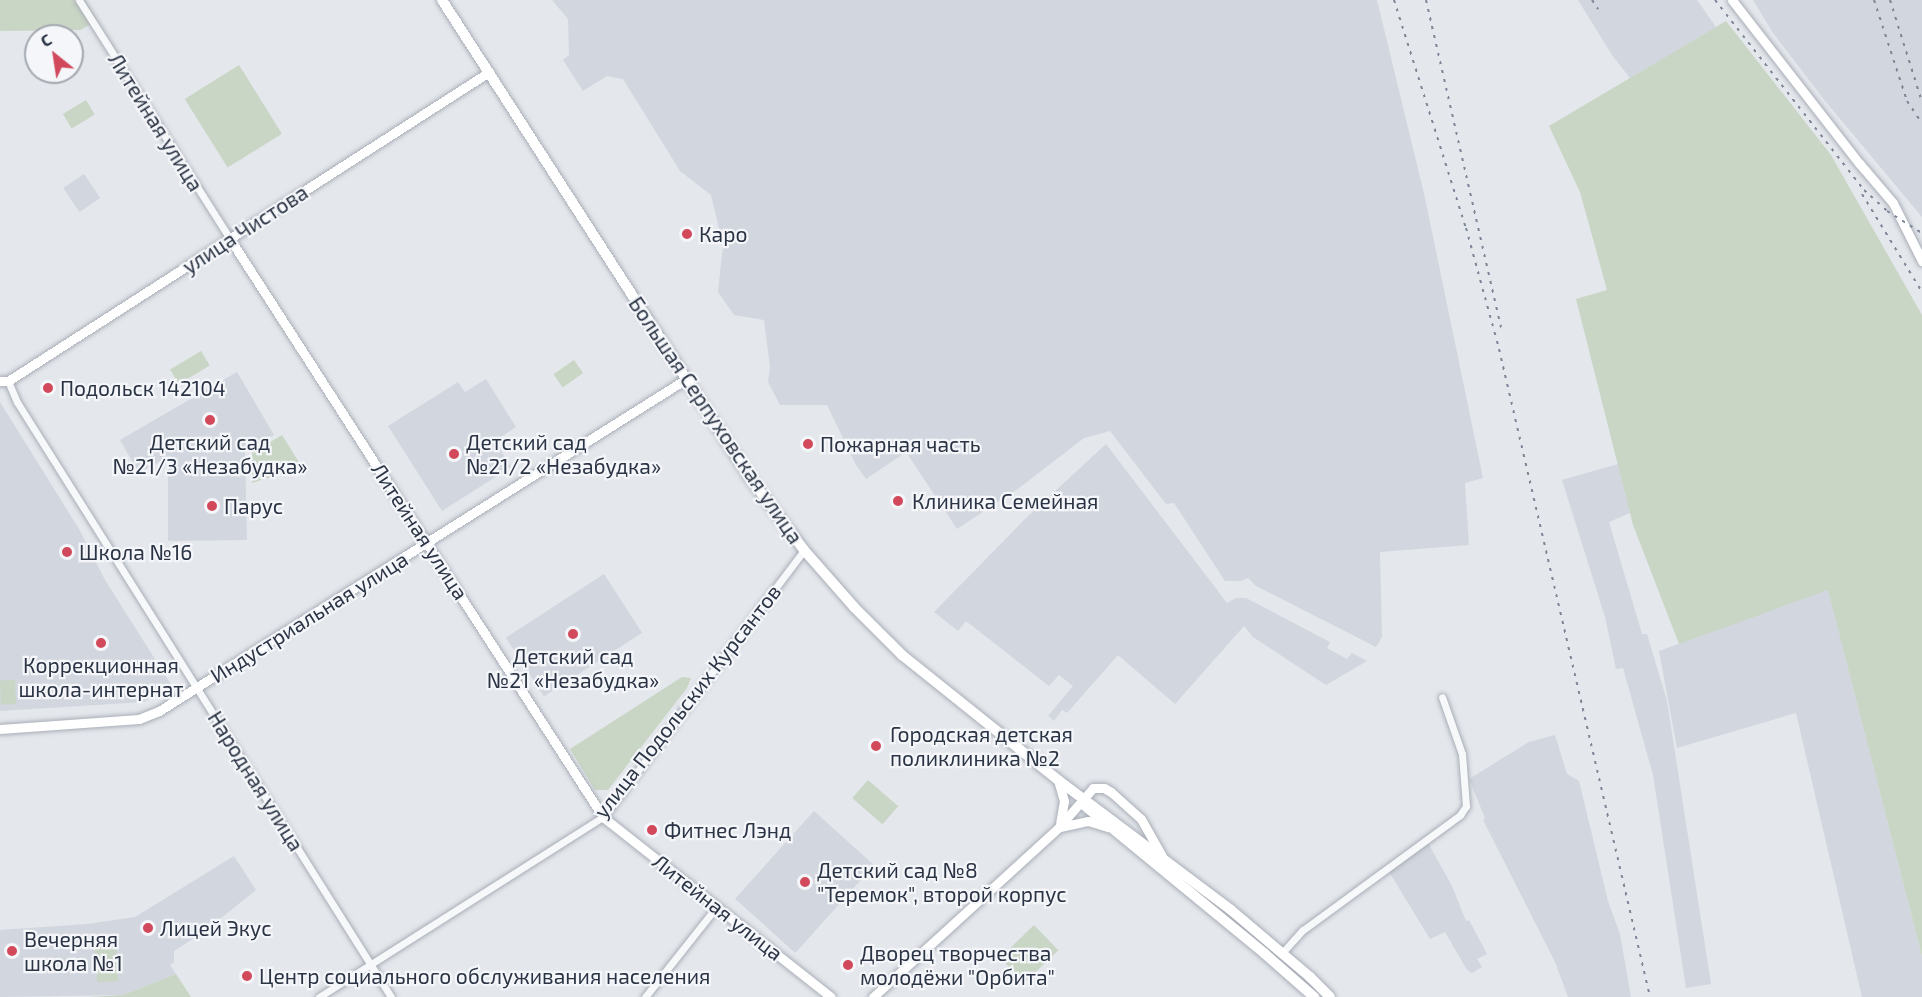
<!DOCTYPE html>
<html>
<head>
<meta charset="utf-8">
<style>
	body { margin:0 }
	#map { position:relative; width:1922px; height:997px; overflow:hidden; background:#e4e7ec; font-family:"Exo 2",sans-serif }
	div>[style] { position:absolute }
	.built>* { inset:0; background:#d2d6de; transform-origin:0 0 }
	.green>* { inset:0; background:#c9d6c5; transform-origin:0 0 }
	.roads { filter:drop-shadow(0 0 2px #a9aeb7) drop-shadow(0 0 2px #a9aeb7) }
	.street>* { height:7px; margin:-3.5px; padding:0 3.5px; transform-origin:3.5px; border-radius:3.5px; background:#f7f8fa }
	.secondary>* { height:9px; margin:-4.5px; padding:0 4.5px; transform-origin:4.5px; border-radius:4.5px; background:#fff }
	.primary>* { height:10px; margin:-5px; padding:0 5px; transform-origin:5px; border-radius:5px; background:#fff }
	.rail>* { height:2px; margin-top:-1px; transform-origin:0; background:repeating-linear-gradient(90deg,#7d8696 0 3px,transparent 0 9px) }
	.dots>* { width:16px; height:16px; translate:-50% -50%; box-sizing:border-box; border:3px solid #f4f6f9; border-radius:50% }
	span { translate:-50% -50%; white-space:nowrap; text-align:center; line-height:1.15; -webkit-text-stroke:4.5px #f4f6f9; paint-order:stroke }
	.street-label { font-size:21px; color:#2b3445 }
	.poi-label { font-size:21px; color:#2b3445 }
	.left { translate:0 -50%; text-align:left }
	.north { position:absolute; left:24px; top:24px; width:60px; height:60px; box-sizing:border-box; background:#f4f6f9; border:2px solid #a4a8b1; border-radius:50%; rotate:330deg; font-size:16px; font-weight:700; line-height:24px; text-align:center; color:#2b3445 }
	.north::after { content:''; display:block; margin:auto; width:21px; height:27px; background:#d1495b; clip-path:polygon(50% 0,100% 100%,50% 72%,0 100%) }
</style>
</head>
<body>
<div id="map">
	<div class="built">
		<i style="clip-path:polygon(552px 0,1377px 0,1425px 198px,1483px 478px,1465px 483px,1469px 545px,1380px 552px,1382px 637px,1376px 647px,1256px 586px,1248px 578px,1241px 581px,1225px 581px,1174px 503px,1166px 504px,1110px 431px,1084px 438px,1019px 488px,957px 529px,906px 452px,866px 479px,856px 465px,827px 405px,780px 405px,768px 382px,770px 367px,764px 320px,734px 315px,718px 292px,723px 245px,711px 195px,680px 171px,623px 79px,607px 76px,583px 91px,563px 60px,569px 55px,568px 19px)"></i>
		<i style="clip-path:polygon(1578px 0,1697px 0,1716px 27px,1630px 78px,1612px 55px)"></i>
		<i style="clip-path:polygon(1753px 0,1922px 0,1922px 217px,1826px 102px,1773px 33px)"></i>
		<i style="left:84px;top:174px;width:29px;height:25px;rotate:56deg"></i>
		<i style="clip-path:polygon(237px 372px,274px 435px,245px 452px,247px 540px,168px 541px,168px 457px,139px 473px,120px 440px)"></i>
		<i style="clip-path:polygon(486px 379px,516px 427px,495px 441px,511px 467px,442px 511px,388px 426px,458px 382px,465px 392px)"></i>
		<i style="clip-path:polygon(0 402px,79px 529px,105px 580px,172px 686px,144px 702px,0 711px)"></i>
		<i style="clip-path:polygon(1106px 444px,1227px 603px,1236px 598px,1246px 598px,1330px 642px,1327px 648px,1347px 659px,1352px 653px,1367px 661px,1326px 685px,1253px 637px,1244px 626px,1175px 704px,1118px 655px,1067px 713px,1062px 710px,1054px 721px,1048px 716px,1073px 686px,1059px 675px,1049px 686px,966px 621px,958px 631px,934px 612px,1025px 519px)"></i>
		<i style="clip-path:polygon(1618px 464px,1630px 513px,1609px 522px,1642px 634px,1647px 634px,1667px 701px,1711px 984px,1686px 988px,1653px 775px,1623px 668px,1616px 669px,1605px 617px,1562px 480px)"></i>
		<i style="left:604px;top:574px;width:70px;height:117px;rotate:57deg"></i>
		<i style="clip-path:polygon(1828px 589px,1922px 956px,1922px 997px,1862px 997px,1796px 713px,1677px 748px,1659px 651px)"></i>
		<i style="clip-path:polygon(1555px 735px,1567px 774px,1579px 781px,1608px 901px,1620px 934px,1631px 997px,1568px 997px,1555px 962px,1483px 820px,1485px 818px,1469px 779px,1529px 742px)"></i>
		<i style="left:814px;top:811px;width:81px;height:118px;rotate:42deg"></i>
		<i style="clip-path:polygon(1428px 843px,1452px 886px,1466px 921px,1469px 920px,1487px 954px,1477px 959px,1482px 967px,1472px 973px,1467px 970px,1445px 932px,1430px 939px,1388px 870px)"></i>
		<i style="clip-path:polygon(234px 856px,256px 890px,205px 931px,174px 951px,174px 962px,170px 965px,176px 974px,123px 995px,0 997px,0 930px,87px 924px,135px 917px)"></i>
	</div>
	<div class="green">
		<i style="clip-path:polygon(0 0,85px 0,97px 20px,81px 30px,0 31px)"></i>
		<i style="clip-path:polygon(1726px 21px,1831px 155px,1922px 315px,1922px 956px,1828px 590px,1679px 644px,1633px 525px,1576px 299px,1607px 290px,1580px 192px,1549px 126px)"></i>
		<i style="left:239px;top:65px;width:81px;height:64px;rotate:58deg"></i>
		<i style="left:86px;top:100px;width:17px;height:27px;rotate:59deg"></i>
		<i style="left:201px;top:351px;width:17px;height:36px;rotate:59deg"></i>
		<i style="left:574px;top:360px;width:16px;height:25px;rotate:55deg"></i>
		<i style="clip-path:polygon(282px 435px,302px 467px,252px 483px,252px 453px)"></i>
		<i style="clip-path:polygon(682px 677px,691px 678px,687px 688px,608px 790px,595px 790px,570px 749px)"></i>
		<i style="left:15px;top:680px;width:24px;height:15px;rotate:88deg"></i>
		<i style="left:868px;top:780px;width:40px;height:24px;rotate:41deg"></i>
		<i style="left:1034px;top:925px;width:35px;height:47px;rotate:46deg"></i>
		<i style="left:115px;top:934px;width:47px;height:21px;rotate:86deg"></i>
		<i style="clip-path:polygon(176px 974px,191px 997px,89px 997px,123px 995px)"></i>
	</div>
	<div class="roads">
		<div class="street">
			<i style="left:79px;top:0;width:283px;rotate:57.7deg"></i>
			<i style="left:8px;top:381px;width:23px;rotate:67deg"></i>
			<i style="left:17px;top:402px;width:703px;rotate:57.85deg"></i>
			<i style="left:1282px;top:953px;width:31px;rotate:-48deg"></i>
			<i style="left:1303px;top:930px;width:195px;rotate:-36.2deg"></i>
			<i style="left:1460px;top:815px;width:11px;rotate:-56deg"></i>
			<i style="left:1466px;top:806px;width:52px;rotate:-94.4deg"></i>
			<i style="left:1462px;top:754px;width:60px;rotate:-109.3deg"></i>
			<i style="left:319px;top:997px;width:336px;rotate:-32.4deg"></i>
			<i style="left:603px;top:817px;width:334px;rotate:-53deg"></i>
			<i style="left:645px;top:997px;width:116px;rotate:-51.6deg"></i>
		</div>
		<div class="secondary">
			<i style="left:1732px;top:0;width:207px;rotate:52.1deg"></i>
			<i style="left:1859px;top:163px;width:52px;rotate:49.6deg"></i>
			<i style="left:1893px;top:203px;width:65px;rotate:63.4deg"></i>
			<i style="left:230px;top:239px;width:688px;rotate:57.16deg"></i>
			<i style="left:603px;top:817px;width:290px;rotate:38.3deg"></i>
			<i style="left:0;top:381px;width:8px"></i>
			<i style="left:8px;top:381px;width:572px;rotate:-32.72deg"></i>
			<i style="left:0;top:729px;width:139px;rotate:-4.1deg"></i>
			<i style="left:139px;top:719px;width:22px;rotate:-22deg"></i>
			<i style="left:159px;top:711px;width:623px;rotate:-32.21deg"></i>
			<i style="left:1058px;top:780px;width:22px;rotate:74deg"></i>
			<i style="left:1064px;top:801px;width:22px;rotate:100deg"></i>
			<i style="left:1060px;top:827px;width:29px;rotate:-12deg"></i>
			<i style="left:1088px;top:821px;width:21px;rotate:17deg"></i>
			<i style="left:873px;top:997px;width:251px;rotate:-42.4deg"></i>
			<i style="left:1058px;top:828px;width:53px;rotate:-48.8deg"></i>
			<i style="left:1093px;top:788px;width:11px"></i>
			<i style="left:1104px;top:788px;width:8px;rotate:30deg"></i>
			<i style="left:1111px;top:792px;width:40px;rotate:42deg"></i>
			<i style="left:1141px;top:819px;width:43px;rotate:60.4deg"></i>
		</div>
		<div class="primary">
			<i style="left:442px;top:0;width:569px;rotate:57.2deg"></i>
			<i style="left:750px;top:478px;width:90px;rotate:53.1deg"></i>
			<i style="left:804px;top:550px;width:76px;rotate:48.7deg"></i>
			<i style="left:854px;top:607px;width:68px;rotate:45deg"></i>
			<i style="left:902px;top:655px;width:200px;rotate:38.7deg"></i>
			<i style="left:1058px;top:780px;width:216px;rotate:36.9deg"></i>
			<i style="left:1231px;top:910px;width:104px;rotate:40.3deg"></i>
			<i style="left:1310px;top:977px;width:28px;rotate:45deg"></i>
			<i style="left:1084px;top:805px;width:233px;rotate:39.4deg"></i>
			<i style="left:1264px;top:953px;width:67px;rotate:41.3deg"></i>
		</div>
	</div>
	<div class="rail">
		<i style="left:1394px;top:0;width:239px;rotate:72.5deg"></i>
		<i style="left:1466px;top:228px;width:125px;rotate:74.7deg"></i>
		<i style="left:1499px;top:349px;width:665px;rotate:76.88deg"></i>
		<i style="left:1426px;top:0;width:336px;rotate:77.1deg"></i>
		<i style="left:1592px;top:0;width:11px;rotate:56deg"></i>
		<i style="left:1715px;top:0;width:241px;rotate:51.9deg"></i>
		<i style="left:1864px;top:190px;width:31px;rotate:42deg"></i>
		<i style="left:1887px;top:211px;width:41px;rotate:32.2deg"></i>
		<i style="left:1874px;top:0;width:106px;rotate:71.9deg"></i>
		<i style="left:1907px;top:101px;width:27px;rotate:56deg"></i>
		<i style="left:1890px;top:0;width:107px;rotate:72.6deg"></i>
		<i style="left:1862px;top:194px;width:115px;rotate:58.5deg"></i>
	</div>
	<div class="dots">
		<i style="left:687px;top:234px;background:#d1495b"></i>
		<i style="left:48px;top:388px;background:#d1495b"></i>
		<i style="left:210px;top:420px;background:#d1495b"></i>
		<i style="left:808px;top:444px;background:#d1495b"></i>
		<i style="left:454px;top:454px;background:#d1495b"></i>
		<i style="left:898px;top:501px;background:#d1495b"></i>
		<i style="left:212px;top:506px;background:#d1495b"></i>
		<i style="left:67px;top:552px;background:#d1495b"></i>
		<i style="left:573px;top:634px;background:#d1495b"></i>
		<i style="left:101px;top:643px;background:#d1495b"></i>
		<i style="left:876px;top:746px;background:#d1495b"></i>
		<i style="left:652px;top:830px;background:#d1495b"></i>
		<i style="left:805px;top:882px;background:#d1495b"></i>
		<i style="left:148px;top:928px;background:#d1495b"></i>
		<i style="left:12px;top:951px;background:#d1495b"></i>
		<i style="left:848px;top:965px;background:#d1495b"></i>
		<i style="left:247px;top:976px;background:#d1495b"></i>
	</div>
	<div class="street-label">
		<span style="left:156px;top:122px;rotate:58deg">Литейная улица</span>
		<span style="left:245px;top:229px;rotate:-33deg">улица Чистова</span>
		<span style="left:716px;top:420px;rotate:56deg">Большая Серпуховская улица</span>
		<span style="left:420px;top:531px;rotate:57deg">Литейная улица</span>
		<span style="left:309px;top:617px;rotate:-32deg">Индустриальная улица</span>
		<span style="left:687px;top:701px;rotate:-52deg">улица Подольских Курсантов</span>
		<span style="left:256px;top:781px;rotate:58deg">Народная улица</span>
		<span style="left:718px;top:907px;rotate:38deg">Литейная улица</span>
	</div>
	<div class="poi-label">
		<span class="left" style="left:699px;top:234px">Каро</span>
		<span class="left" style="left:60px;top:388px">Подольск 142104</span>
		<span style="left:210px;top:454px">Детский сад<br>№21/3 «Незабудка»</span>
		<span class="left" style="left:466px;top:454px">Детский сад<br>№21/2 «Незабудка»</span>
		<span class="left" style="left:820px;top:444px">Пожарная часть</span>
		<span class="left" style="left:912px;top:501px">Клиника Семейная</span>
		<span class="left" style="left:224px;top:506px">Парус</span>
		<span class="left" style="left:79px;top:552px">Школа №16</span>
		<span style="left:573px;top:668px">Детский сад<br>№21 «Незабудка»</span>
		<span style="left:101px;top:677px">Коррекционная<br>школа-интернат</span>
		<span class="left" style="left:890px;top:746px">Городская детская<br>поликлиника №2</span>
		<span class="left" style="left:664px;top:830px">Фитнес Лэнд</span>
		<span class="left" style="left:817px;top:882px">Детский сад №8<br>"Теремок", второй корпус</span>
		<span class="left" style="left:160px;top:928px">Лицей Экус</span>
		<span class="left" style="left:24px;top:951px">Вечерняя<br>школа №1</span>
		<span class="left" style="left:860px;top:965px">Дворец творчества<br>молодёжи "Орбита"</span>
		<span class="left" style="left:259px;top:976px">Центр социального обслуживания населения</span>
	</div>
	<div class="north">С</div>
</div>
</body>
</html>
